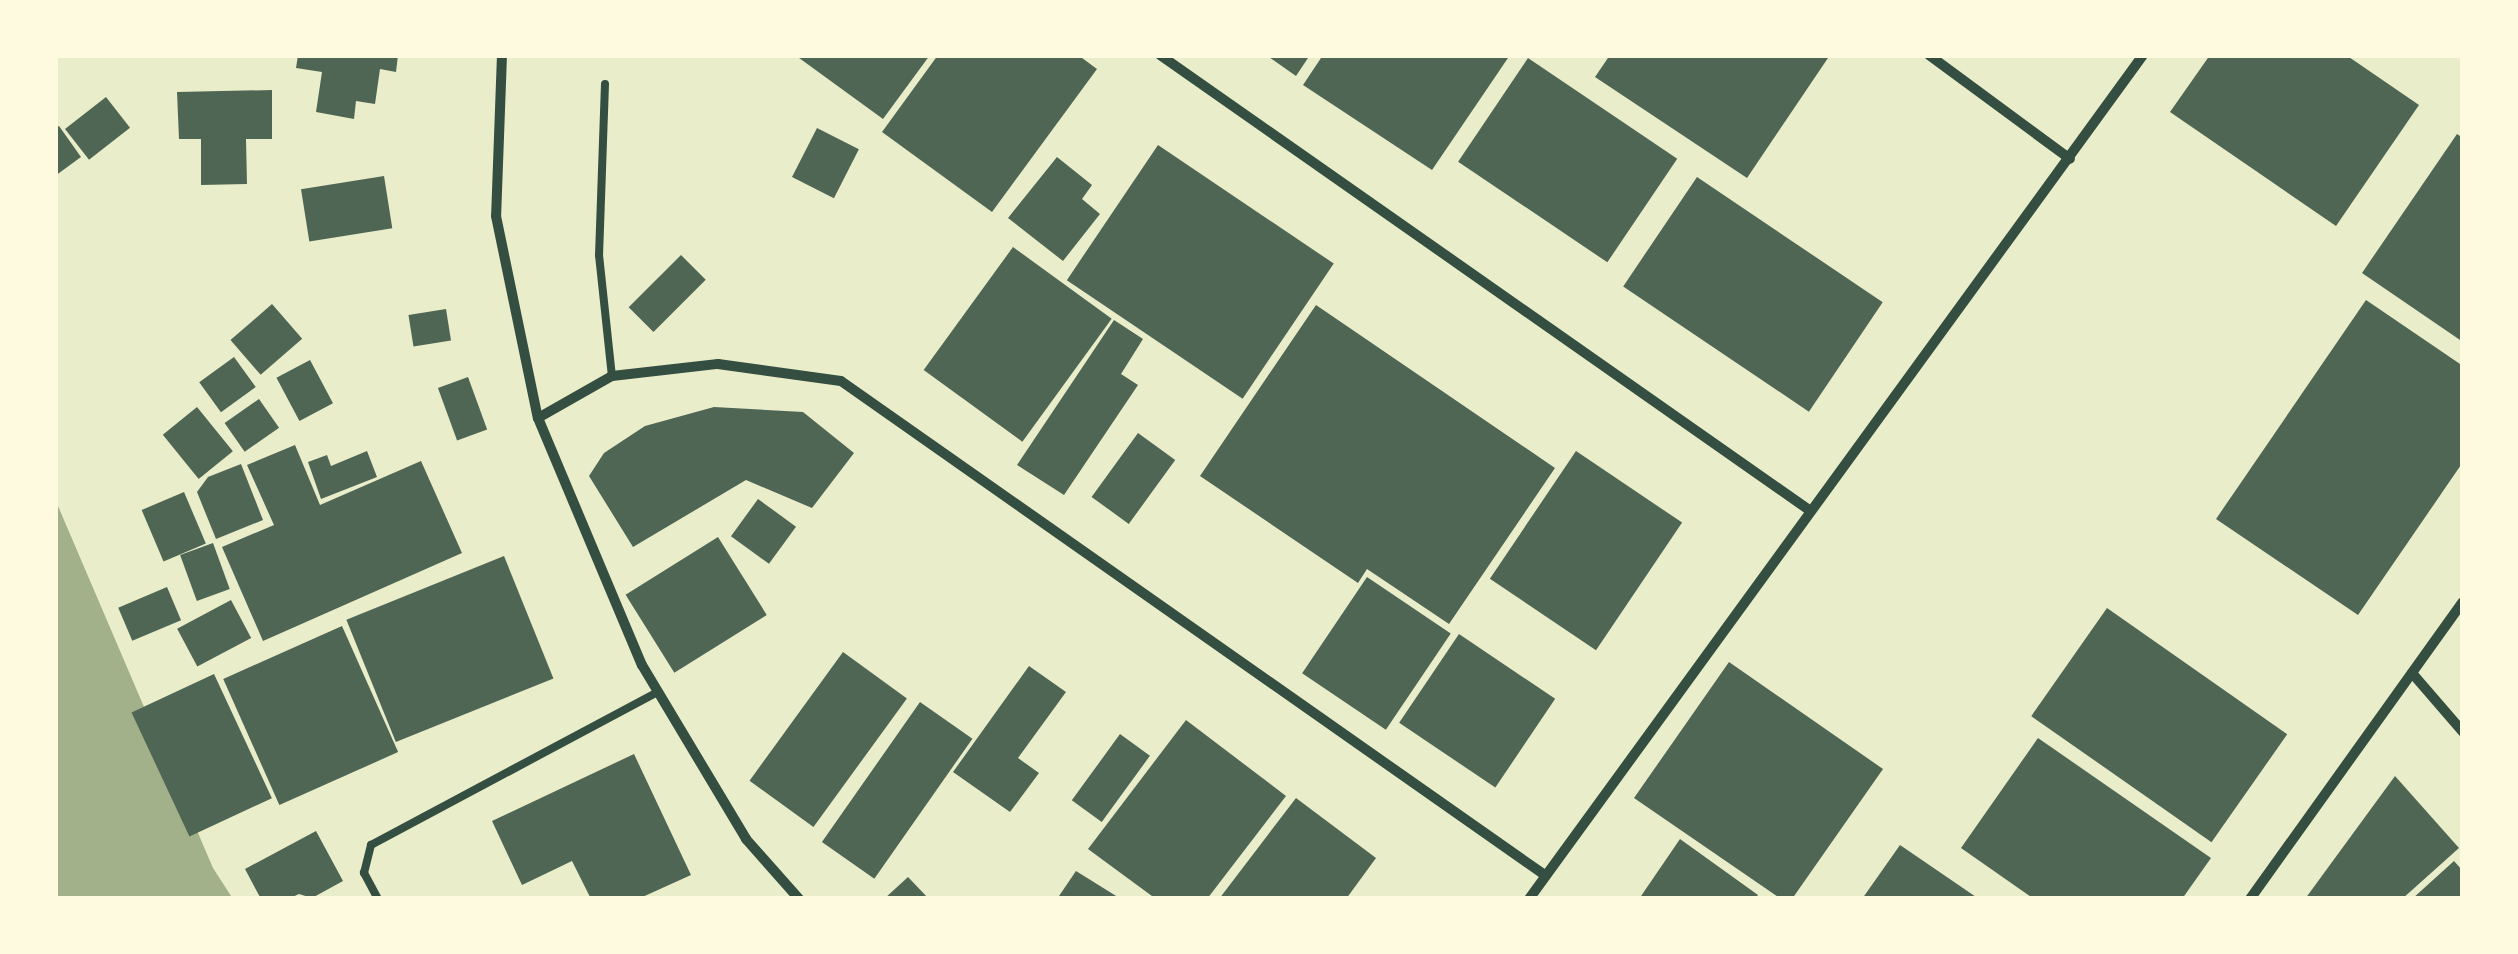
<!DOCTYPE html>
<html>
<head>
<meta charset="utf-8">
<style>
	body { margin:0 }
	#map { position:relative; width:2518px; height:954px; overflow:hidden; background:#e9edc9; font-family:"Archivo Narrow",sans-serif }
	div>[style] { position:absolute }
	.water>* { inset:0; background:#a3b18a }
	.building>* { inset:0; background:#4f6655; transform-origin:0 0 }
	.service>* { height:8px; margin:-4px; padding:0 4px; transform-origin:4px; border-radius:4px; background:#344e41 }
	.minor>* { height:10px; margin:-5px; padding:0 5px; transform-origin:5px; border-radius:5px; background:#344e41 }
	span { translate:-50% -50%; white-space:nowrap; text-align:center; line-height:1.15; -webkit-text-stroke:9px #fefae0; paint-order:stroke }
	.frame { position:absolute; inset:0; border:58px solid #fefae0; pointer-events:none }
</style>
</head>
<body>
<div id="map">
	<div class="water">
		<i style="clip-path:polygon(55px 499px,213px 868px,233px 899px,55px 899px)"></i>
	</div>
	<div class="building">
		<i style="clip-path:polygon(298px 55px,398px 55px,396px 72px,380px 69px,375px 104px,356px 101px,354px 119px,316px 112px,322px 72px,296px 68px)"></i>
		<i style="clip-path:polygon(795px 55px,930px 55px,883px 119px)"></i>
		<i style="clip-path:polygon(938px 55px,1078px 55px,1097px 69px,992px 212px,882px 132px)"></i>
		<i style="clip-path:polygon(1266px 55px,1310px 55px,1296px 76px)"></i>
		<i style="clip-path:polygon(1323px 55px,1510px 55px,1432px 170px,1303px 85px)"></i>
		<i style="clip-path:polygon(1610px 55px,1830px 55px,1747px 178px,1595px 77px)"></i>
		<i style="clip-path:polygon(2210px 55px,2346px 55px,2419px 105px,2336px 226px,2170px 112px)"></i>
		<i style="left:1528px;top:58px;width:180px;height:125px;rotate:34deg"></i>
		<i style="clip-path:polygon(272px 90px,272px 139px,246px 139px,247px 184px,201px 185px,201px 139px,179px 139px,177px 92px)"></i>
		<i style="left:106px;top:97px;width:39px;height:52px;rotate:52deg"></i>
		<i style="clip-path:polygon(59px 126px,81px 157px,55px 176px,55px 128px)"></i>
		<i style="left:817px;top:128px;width:47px;height:55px;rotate:27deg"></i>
		<i style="clip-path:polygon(2457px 134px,2463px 138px,2463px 342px,2362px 273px)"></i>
		<i style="left:1158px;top:145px;width:212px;height:163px;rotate:34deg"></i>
		<i style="clip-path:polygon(1057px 157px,1092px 185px,1082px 199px,1100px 214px,1063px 261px,1008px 218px)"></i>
		<i style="left:384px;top:176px;width:53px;height:84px;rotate:81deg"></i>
		<i style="left:1697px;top:177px;width:224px;height:132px;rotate:34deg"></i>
		<i style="left:1013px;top:247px;width:122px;height:152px;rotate:36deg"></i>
		<i style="left:681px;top:255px;width:35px;height:74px;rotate:45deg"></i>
		<i style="clip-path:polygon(2366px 300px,2463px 366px,2463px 462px,2358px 615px,2216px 519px)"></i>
		<i style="left:272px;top:304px;width:46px;height:55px;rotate:49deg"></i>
		<i style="clip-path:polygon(1316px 305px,1555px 468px,1449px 624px,1367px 569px,1358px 583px,1200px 476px)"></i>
		<i style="left:446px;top:309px;width:32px;height:38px;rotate:81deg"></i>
		<i style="clip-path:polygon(1114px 320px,1143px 339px,1121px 374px,1138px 385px,1064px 495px,1017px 465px)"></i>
		<i style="left:234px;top:357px;width:37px;height:43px;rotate:54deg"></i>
		<i style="left:310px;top:360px;width:49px;height:38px;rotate:62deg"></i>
		<i style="left:468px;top:377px;width:56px;height:32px;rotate:70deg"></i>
		<i style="left:259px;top:399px;width:35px;height:42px;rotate:55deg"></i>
		<i style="left:197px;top:407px;width:57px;height:44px;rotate:51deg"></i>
		<i style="clip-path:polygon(714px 407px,803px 412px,854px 453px,812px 508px,746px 480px,633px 547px,589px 476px,604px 453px,645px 426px)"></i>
		<i style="left:1138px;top:433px;width:46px;height:79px;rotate:36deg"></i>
		<i style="clip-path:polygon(295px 445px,320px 505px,421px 461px,462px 553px,263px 641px,222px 547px,274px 525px,247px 465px)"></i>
		<i style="clip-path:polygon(367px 451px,377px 477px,321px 499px,308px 462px,327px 455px,331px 466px)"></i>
		<i style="left:1576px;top:451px;width:128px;height:154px;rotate:34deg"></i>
		<i style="clip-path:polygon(241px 464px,263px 520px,216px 539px,197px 492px,208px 477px)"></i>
		<i style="left:184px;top:492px;width:56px;height:46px;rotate:67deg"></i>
		<i style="left:758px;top:499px;width:47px;height:46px;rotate:36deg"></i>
		<i style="left:718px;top:537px;width:92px;height:109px;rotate:58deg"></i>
		<i style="left:213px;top:543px;width:49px;height:35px;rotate:70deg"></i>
		<i style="left:504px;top:556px;width:132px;height:170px;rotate:68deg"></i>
		<i style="left:1367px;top:577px;width:101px;height:116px;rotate:34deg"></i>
		<i style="left:167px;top:587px;width:36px;height:53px;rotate:67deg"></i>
		<i style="left:231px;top:600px;width:43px;height:61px;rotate:62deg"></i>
		<i style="left:2107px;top:608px;width:220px;height:132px;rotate:35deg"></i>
		<i style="left:342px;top:626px;width:138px;height:130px;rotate:66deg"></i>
		<i style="left:1459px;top:634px;width:116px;height:107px;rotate:34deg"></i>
		<i style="left:843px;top:652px;width:79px;height:159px;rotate:36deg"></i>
		<i style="clip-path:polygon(1729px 662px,1883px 769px,1792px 899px,1781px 899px,1634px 798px)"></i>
		<i style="clip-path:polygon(1029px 666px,1066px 692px,1018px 758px,1039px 773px,1010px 812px,953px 772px)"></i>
		<i style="left:214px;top:674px;width:137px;height:91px;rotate:65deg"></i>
		<i style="left:920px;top:702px;width:64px;height:171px;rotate:35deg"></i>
		<i style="clip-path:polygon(1186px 720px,1286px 796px,1207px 899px,1156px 899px,1088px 849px)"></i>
		<i style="left:1120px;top:734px;width:37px;height:82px;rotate:36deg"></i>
		<i style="clip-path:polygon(2038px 738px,2211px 858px,2182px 899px,2034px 899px,1961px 848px)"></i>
		<i style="clip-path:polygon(634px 754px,691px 875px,638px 899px,591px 899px,572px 861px,522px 885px,492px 821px)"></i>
		<i style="clip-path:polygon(2395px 776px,2459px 848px,2402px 899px,2305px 899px)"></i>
		<i style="clip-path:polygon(1296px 798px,1376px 858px,1346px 899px,1219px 899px)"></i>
		<i style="clip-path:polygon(316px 831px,343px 881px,312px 898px,299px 894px,288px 899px,261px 899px,245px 869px)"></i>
		<i style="clip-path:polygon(1680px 839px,1758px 895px,1755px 899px,1639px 899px)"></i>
		<i style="clip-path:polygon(1900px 845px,1979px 899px,1862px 899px)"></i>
		<i style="clip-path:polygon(2454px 861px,2463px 871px,2463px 899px,2412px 899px)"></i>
		<i style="clip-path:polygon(1076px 871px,1121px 899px,1057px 899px)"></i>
		<i style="clip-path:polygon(908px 877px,929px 899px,884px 899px)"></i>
	</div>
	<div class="service">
		<i style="left:605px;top:84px;width:171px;rotate:92deg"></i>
		<i style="left:599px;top:255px;width:122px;rotate:83.9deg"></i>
		<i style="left:378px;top:899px;width:30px;rotate:-118deg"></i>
		<i style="left:364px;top:873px;width:29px;rotate:-76deg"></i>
		<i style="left:371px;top:845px;width:325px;rotate:-28.1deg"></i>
	</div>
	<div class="minor">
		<i style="left:502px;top:55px;width:161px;rotate:92.1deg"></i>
		<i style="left:496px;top:216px;width:206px;rotate:78.3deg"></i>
		<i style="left:538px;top:418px;width:268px;rotate:67.2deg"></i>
		<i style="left:642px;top:665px;width:203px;rotate:59.1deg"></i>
		<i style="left:746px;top:839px;width:80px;rotate:48.5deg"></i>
		<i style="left:1160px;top:55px;width:793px;rotate:35.03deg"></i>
		<i style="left:1929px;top:55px;width:175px;rotate:36.4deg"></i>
		<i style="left:538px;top:418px;width:85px;rotate:-29.6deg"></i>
		<i style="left:612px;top:376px;width:107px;rotate:-6.5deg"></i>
		<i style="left:718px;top:364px;width:124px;rotate:7.9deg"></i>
		<i style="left:841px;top:381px;width:861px;rotate:35.07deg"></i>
		<i style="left:2412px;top:673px;width:78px;rotate:49.2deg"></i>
		<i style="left:1529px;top:899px;width:1044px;rotate:-53.96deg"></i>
		<i style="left:2250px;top:899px;width:365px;rotate:-54.4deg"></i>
	</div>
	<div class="frame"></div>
</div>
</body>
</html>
